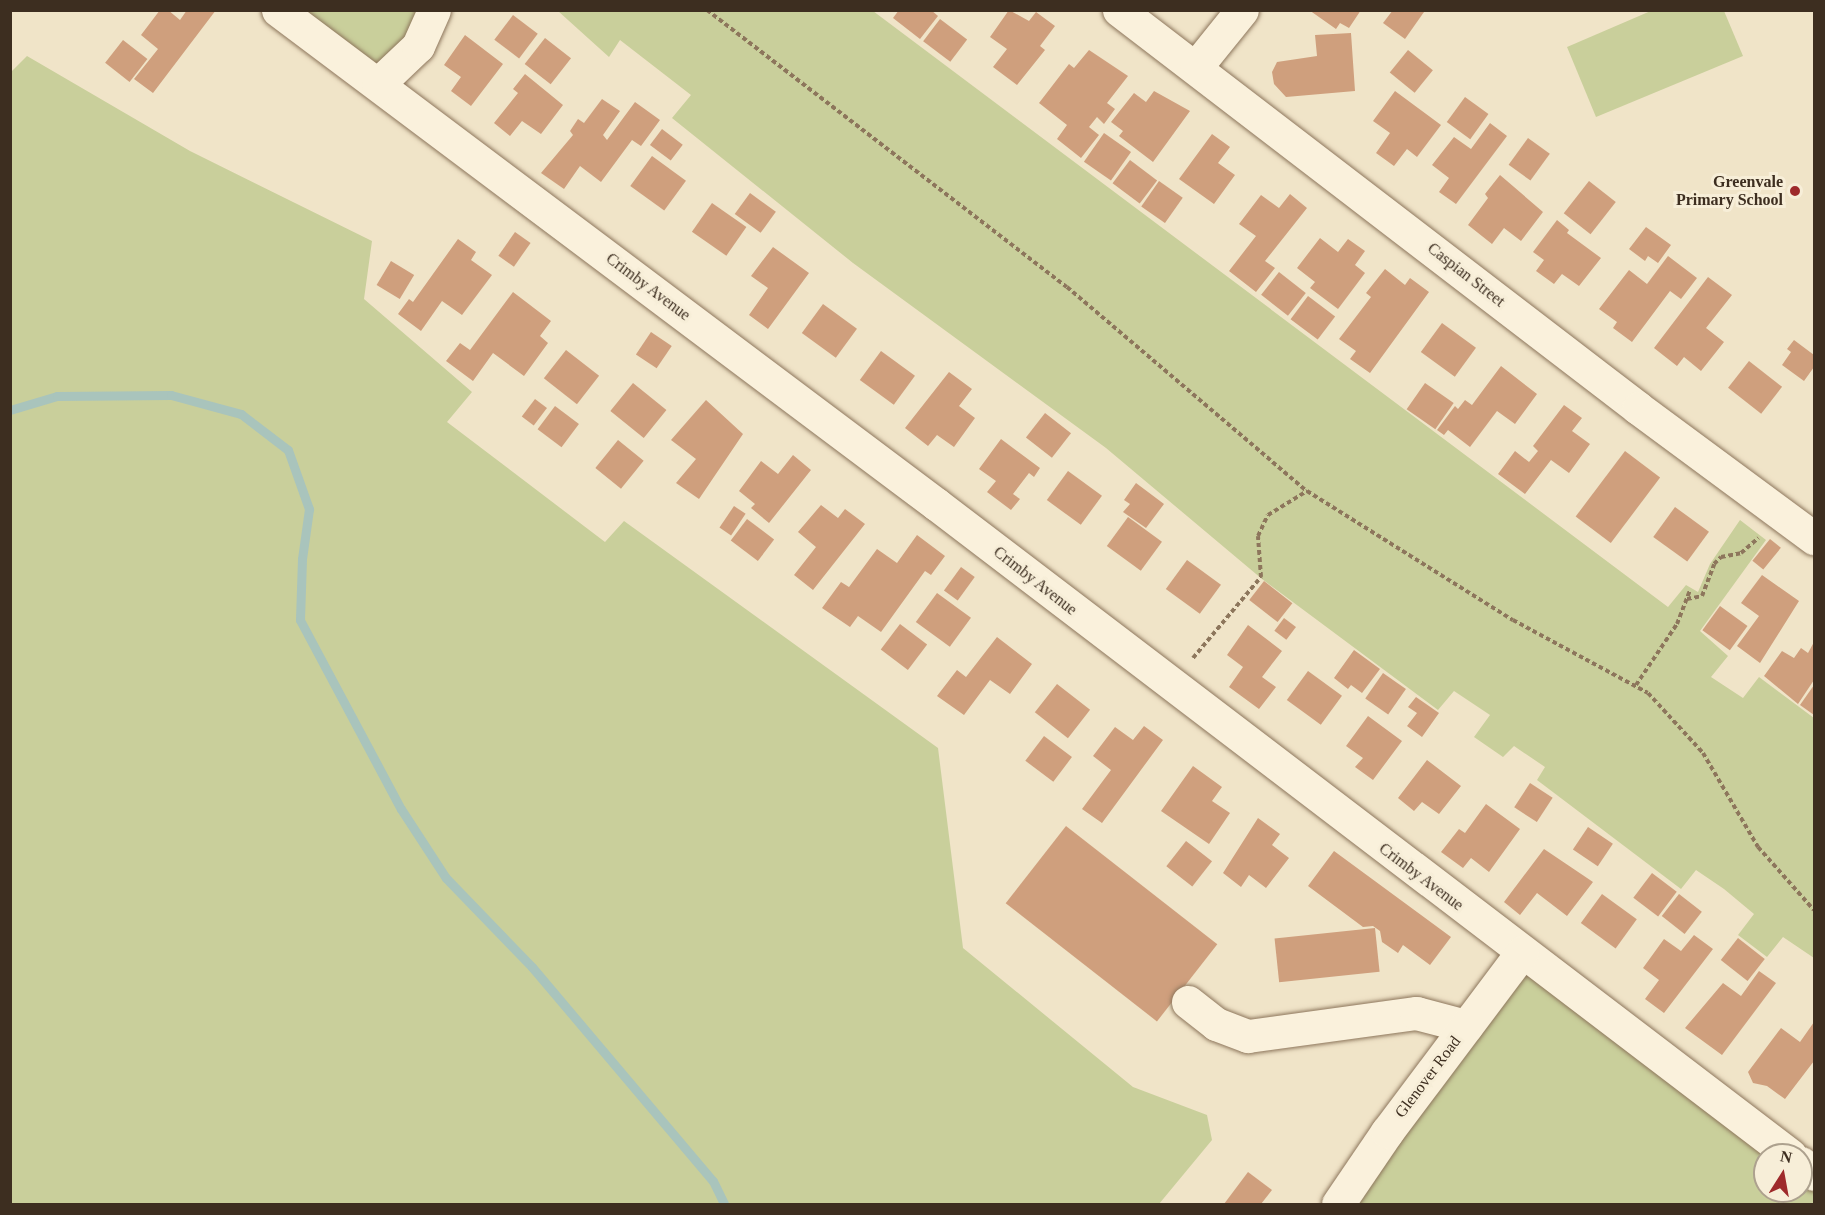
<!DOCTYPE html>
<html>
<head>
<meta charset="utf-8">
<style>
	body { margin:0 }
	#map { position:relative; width:1825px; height:1215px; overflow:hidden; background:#f0e4c8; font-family:Georgia,serif }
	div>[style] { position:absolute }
	.green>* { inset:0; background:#c9cf9b }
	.stream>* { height:9px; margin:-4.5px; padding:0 4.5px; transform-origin:4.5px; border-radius:4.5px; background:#a9c4bc }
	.building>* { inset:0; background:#cf9f7d; transform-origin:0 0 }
	.path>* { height:4px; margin-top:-2px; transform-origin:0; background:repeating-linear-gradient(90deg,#8d765c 0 4.5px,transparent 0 7.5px) }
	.roads { filter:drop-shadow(0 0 2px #8d765c) drop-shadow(0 0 2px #8d765c) }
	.minor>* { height:33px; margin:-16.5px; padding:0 16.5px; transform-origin:16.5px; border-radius:16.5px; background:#faf1dc }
	.dots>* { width:16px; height:16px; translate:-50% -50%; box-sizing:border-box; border:3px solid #f7eed8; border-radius:50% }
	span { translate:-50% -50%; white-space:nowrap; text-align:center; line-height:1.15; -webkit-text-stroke:6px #f7eed8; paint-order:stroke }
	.poi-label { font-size:16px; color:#3d2e20; font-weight:700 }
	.right { translate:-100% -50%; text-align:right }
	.street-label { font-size:16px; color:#3d2e20 }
	.frame { position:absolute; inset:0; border:12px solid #3d2e20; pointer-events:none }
	.north { position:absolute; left:1753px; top:1143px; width:60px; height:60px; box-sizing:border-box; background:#f7eed8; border:2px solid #ada18e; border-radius:50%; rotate:11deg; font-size:16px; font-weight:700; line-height:24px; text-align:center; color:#3d2e20 }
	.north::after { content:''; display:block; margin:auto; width:21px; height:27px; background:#9e2a2b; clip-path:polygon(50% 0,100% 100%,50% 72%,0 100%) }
</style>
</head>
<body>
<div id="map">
	<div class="green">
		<i style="clip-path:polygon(1653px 10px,1724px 11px,1743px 56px,1596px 117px,1567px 47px)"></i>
		<i style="clip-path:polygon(276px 11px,436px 11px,378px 85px)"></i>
		<i style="clip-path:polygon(558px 11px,873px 11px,1668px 607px,1686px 585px,1698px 592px,1710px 564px,1740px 520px,1766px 540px,1700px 631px,1728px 656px,1711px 677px,1743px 698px,1759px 677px,1814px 718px,1814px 958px,1783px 937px,1767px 957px,1738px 935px,1754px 914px,1724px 889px,1696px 870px,1681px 889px,1537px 780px,1545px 767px,1514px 746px,1503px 757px,1474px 737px,1490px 715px,1454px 691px,1438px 710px,1262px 579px,1106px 448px,853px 263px,672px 118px,691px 95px,620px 40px,609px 57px)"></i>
		<i style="clip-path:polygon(27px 56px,190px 151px,372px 241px,364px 299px,472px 392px,447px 422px,605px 542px,624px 521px,938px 748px,963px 948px,1133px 1087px,1207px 1115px,1212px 1140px,1159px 1204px,11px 1204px,10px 73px)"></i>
		<i style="clip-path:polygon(1523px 952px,1765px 1155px,1765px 1191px,1801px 1191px,1801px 1163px,1814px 1173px,1814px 1204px,1341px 1204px)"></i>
	</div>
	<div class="stream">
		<i style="left:10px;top:410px;width:49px;rotate:-16.6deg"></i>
		<i style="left:57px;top:396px;width:114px;rotate:-0.5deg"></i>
		<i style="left:171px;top:395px;width:73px;rotate:15.2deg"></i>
		<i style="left:241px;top:414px;width:59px;rotate:37.5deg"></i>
		<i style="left:288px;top:450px;width:63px;rotate:70.4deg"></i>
		<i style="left:309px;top:509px;width:50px;rotate:98deg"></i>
		<i style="left:302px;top:559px;width:61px;rotate:91.9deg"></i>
		<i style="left:300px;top:620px;width:214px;rotate:61.9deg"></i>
		<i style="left:401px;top:809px;width:82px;rotate:56.9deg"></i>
		<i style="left:446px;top:878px;width:124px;rotate:46deg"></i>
		<i style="left:532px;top:967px;width:280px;rotate:49.8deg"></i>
		<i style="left:713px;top:1181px;width:25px;rotate:64deg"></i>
	</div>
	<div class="building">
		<i style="clip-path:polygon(160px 10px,168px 10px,180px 20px,187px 10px,216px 10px,153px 93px,134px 79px,158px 49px,141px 35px)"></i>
		<i style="clip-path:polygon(899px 10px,931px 10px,938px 16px,920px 39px,893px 18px)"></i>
		<i style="clip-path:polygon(1009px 10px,1029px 21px,1036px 12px,1055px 26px,1040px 46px,1045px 50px,1017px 85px,993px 67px,1007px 49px,990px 37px)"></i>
		<i style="clip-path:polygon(1309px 10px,1361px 10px,1349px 28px,1340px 23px,1336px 29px)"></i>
		<i style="clip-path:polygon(1393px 10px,1422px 10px,1424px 12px,1405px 39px,1383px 23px)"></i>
		<i style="left:513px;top:15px;width:31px;height:31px;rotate:37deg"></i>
		<i style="left:940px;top:19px;width:34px;height:28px;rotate:37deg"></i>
		<i style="clip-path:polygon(1351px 33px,1355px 91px,1286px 97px,1274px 84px,1272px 72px,1277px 62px,1317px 56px,1315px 35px)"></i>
		<i style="clip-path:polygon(465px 35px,503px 64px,471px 106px,451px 91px,461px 77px,444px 65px)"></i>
		<i style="left:545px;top:38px;width:33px;height:33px;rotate:38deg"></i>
		<i style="left:123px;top:40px;width:31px;height:29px;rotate:38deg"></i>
		<i style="clip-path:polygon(1089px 50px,1128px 76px,1107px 103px,1115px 109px,1104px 124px,1097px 117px,1089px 127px,1099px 135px,1081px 158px,1057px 139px,1067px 125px,1039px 103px,1069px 64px,1074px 68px)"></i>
		<i style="left:1408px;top:50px;width:32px;height:29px;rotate:39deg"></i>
		<i style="clip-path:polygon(525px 74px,563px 105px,541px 134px,522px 121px,510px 136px,494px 123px,518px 93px,513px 89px)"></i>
		<i style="clip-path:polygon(1154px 91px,1190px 111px,1153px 162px,1119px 136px,1123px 131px,1111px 122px,1134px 93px,1146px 102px)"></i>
		<i style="clip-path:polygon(1395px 91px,1441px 125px,1417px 157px,1407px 149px,1394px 166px,1376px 153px,1390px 133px,1373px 121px)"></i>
		<i style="left:1465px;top:97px;width:29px;height:31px;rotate:36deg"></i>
		<i style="clip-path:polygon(602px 99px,620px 111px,603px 135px,607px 140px,635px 102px,660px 120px,641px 146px,632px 140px,601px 182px,580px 166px,564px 189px,541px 173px,573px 135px,570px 131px,578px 119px,584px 123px)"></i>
		<i style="clip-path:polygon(1490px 123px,1507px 136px,1456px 204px,1439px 192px,1449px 178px,1432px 165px,1454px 137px,1471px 149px)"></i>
		<i style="left:662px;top:129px;width:26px;height:20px;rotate:37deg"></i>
		<i style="left:1104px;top:133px;width:33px;height:35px;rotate:35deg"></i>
		<i style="clip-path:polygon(1212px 134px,1230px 147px,1218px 163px,1235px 175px,1214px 204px,1179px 179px)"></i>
		<i style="left:1528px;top:138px;width:27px;height:33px;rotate:36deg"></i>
		<i style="left:652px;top:156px;width:42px;height:37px;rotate:36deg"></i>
		<i style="left:1130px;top:160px;width:34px;height:29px;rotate:37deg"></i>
		<i style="clip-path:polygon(1500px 175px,1543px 212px,1521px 241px,1504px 228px,1492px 244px,1468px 225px,1488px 198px,1485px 194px)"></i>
		<i style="left:1159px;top:181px;width:29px;height:31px;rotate:35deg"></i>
		<i style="left:1589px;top:181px;width:34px;height:41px;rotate:38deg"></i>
		<i style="left:750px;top:193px;width:32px;height:26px;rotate:36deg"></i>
		<i style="clip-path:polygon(1290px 194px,1307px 208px,1265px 261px,1275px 268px,1256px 292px,1229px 271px,1256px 236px,1239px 224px,1261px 195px,1279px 208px)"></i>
		<i style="left:712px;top:203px;width:42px;height:35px;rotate:35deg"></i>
		<i style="clip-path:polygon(1557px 220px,1569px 230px,1567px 233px,1601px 258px,1579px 286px,1562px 274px,1554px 284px,1536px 271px,1544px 260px,1533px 252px)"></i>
		<i style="clip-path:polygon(1646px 227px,1671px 245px,1658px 263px,1648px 256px,1645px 261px,1629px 249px)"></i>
		<i style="left:515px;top:232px;width:19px;height:29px;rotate:35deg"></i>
		<i style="clip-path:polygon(1320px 238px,1338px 252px,1348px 239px,1365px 251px,1355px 265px,1365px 273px,1338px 309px,1310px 288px,1315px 282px,1297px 268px)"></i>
		<i style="clip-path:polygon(458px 239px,476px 252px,471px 260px,492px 275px,462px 315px,442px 301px,421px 331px,398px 314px,409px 299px,413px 302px)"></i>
		<i style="clip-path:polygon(773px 247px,809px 273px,768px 329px,749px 315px,768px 288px,751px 276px)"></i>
		<i style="clip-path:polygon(1668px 256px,1697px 278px,1681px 299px,1670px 291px,1632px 342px,1613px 328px,1617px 322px,1599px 309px,1629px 270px,1647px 284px)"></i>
		<i style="left:391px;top:261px;width:27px;height:28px;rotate:31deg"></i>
		<i style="clip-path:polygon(1385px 269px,1405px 285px,1410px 278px,1429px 292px,1370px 373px,1350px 359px,1356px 351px,1339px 339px,1371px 297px,1366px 293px)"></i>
		<i style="left:1279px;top:272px;width:34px;height:29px;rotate:38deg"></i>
		<i style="clip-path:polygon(1708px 277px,1732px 295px,1706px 328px,1724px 342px,1701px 371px,1684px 357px,1677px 366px,1654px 348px)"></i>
		<i style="clip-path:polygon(513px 292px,551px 321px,540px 336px,548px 343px,524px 376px,493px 353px,473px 381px,446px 361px,460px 343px,470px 350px)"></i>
		<i style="left:1308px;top:296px;width:34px;height:29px;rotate:37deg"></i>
		<i style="left:823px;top:304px;width:42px;height:36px;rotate:36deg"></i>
		<i style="left:1442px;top:323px;width:42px;height:36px;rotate:36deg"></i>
		<i style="left:651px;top:332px;width:25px;height:27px;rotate:34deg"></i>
		<i style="clip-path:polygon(1794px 340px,1814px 355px,1814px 367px,1804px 381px,1782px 365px,1791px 352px,1787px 349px)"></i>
		<i style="left:566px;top:350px;width:42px;height:36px;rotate:38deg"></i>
		<i style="left:881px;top:351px;width:42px;height:36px;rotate:36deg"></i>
		<i style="left:1749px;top:361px;width:42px;height:34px;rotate:38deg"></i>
		<i style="clip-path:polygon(1501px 366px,1537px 394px,1515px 424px,1497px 411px,1470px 447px,1448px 430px,1444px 435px,1437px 430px,1455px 406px,1458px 409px,1465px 400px,1472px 405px)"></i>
		<i style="clip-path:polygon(949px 372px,972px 389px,959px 406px,975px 418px,954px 447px,937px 435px,928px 446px,905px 428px)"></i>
		<i style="left:633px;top:383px;width:43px;height:36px;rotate:39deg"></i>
		<i style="left:1425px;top:383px;width:35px;height:32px;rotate:35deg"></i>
		<i style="left:535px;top:399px;width:15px;height:22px;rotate:37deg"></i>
		<i style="clip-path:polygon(706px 400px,743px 434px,699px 499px,676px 483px,696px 459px,671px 440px)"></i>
		<i style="clip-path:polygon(1564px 405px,1582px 418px,1572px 431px,1590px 444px,1569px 473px,1551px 460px,1525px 494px,1498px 474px,1515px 451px,1529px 462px,1538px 451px,1533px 446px)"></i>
		<i style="left:555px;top:406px;width:30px;height:29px;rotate:37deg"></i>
		<i style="left:1045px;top:413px;width:33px;height:31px;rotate:38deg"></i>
		<i style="clip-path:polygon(1001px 439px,1040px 468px,1034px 477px,1029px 473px,1013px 494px,1020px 499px,1011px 510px,987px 492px,996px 481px,979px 469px)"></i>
		<i style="left:618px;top:440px;width:33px;height:36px;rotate:39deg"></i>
		<i style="left:1625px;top:451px;width:44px;height:82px;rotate:37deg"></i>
		<i style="clip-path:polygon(793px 455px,811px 470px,769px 523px,751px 508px,755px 504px,739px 491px,761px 461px,778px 474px)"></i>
		<i style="left:1068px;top:471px;width:42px;height:36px;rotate:36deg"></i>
		<i style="clip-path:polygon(1136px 483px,1164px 504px,1146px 528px,1123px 512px,1130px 504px,1124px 500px)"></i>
		<i style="clip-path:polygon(821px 505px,838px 518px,845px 509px,865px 524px,813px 590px,794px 575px,816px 547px,798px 532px)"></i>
		<i style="left:734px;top:506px;width:14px;height:26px;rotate:34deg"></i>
		<i style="left:1675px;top:507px;width:42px;height:37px;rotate:36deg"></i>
		<i style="left:1128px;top:517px;width:42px;height:36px;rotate:36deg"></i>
		<i style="left:747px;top:519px;width:34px;height:27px;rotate:37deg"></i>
		<i style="clip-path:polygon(917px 535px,945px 556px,931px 575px,925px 571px,881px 632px,858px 616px,850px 627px,822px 608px,841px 582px,849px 587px,877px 549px,897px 563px)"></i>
		<i style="left:1770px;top:539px;width:14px;height:28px;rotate:39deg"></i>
		<i style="left:1187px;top:560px;width:42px;height:36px;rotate:36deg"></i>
		<i style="left:961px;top:567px;width:17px;height:29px;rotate:36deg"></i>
		<i style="clip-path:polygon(1762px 575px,1799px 601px,1760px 663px,1737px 646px,1759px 616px,1741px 603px)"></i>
		<i style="left:1264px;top:581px;width:36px;height:24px;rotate:38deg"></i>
		<i style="left:937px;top:593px;width:42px;height:36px;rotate:36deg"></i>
		<i style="left:1720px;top:606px;width:34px;height:30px;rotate:36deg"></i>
		<i style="left:1284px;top:618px;width:15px;height:16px;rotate:37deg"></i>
		<i style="left:900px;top:624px;width:34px;height:32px;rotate:37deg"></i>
		<i style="clip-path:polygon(1248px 625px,1282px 651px,1262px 677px,1276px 687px,1259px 709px,1229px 687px,1243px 667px,1227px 655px)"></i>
		<i style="clip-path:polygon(997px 637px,1032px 664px,1010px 694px,990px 680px,964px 715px,937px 696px,957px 670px,966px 677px)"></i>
		<i style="clip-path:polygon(1814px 642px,1814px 680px,1798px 704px,1764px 676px,1782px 651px,1794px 658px,1801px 648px,1808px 653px)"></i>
		<i style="clip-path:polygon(1354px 650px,1380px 669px,1362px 693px,1351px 685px,1348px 689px,1334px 678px)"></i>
		<i style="left:1308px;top:671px;width:42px;height:36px;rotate:36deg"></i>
		<i style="left:1383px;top:673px;width:28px;height:31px;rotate:35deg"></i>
		<i style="left:1057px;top:684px;width:42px;height:36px;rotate:38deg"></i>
		<i style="clip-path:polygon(1814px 685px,1814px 715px,1800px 705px)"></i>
		<i style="clip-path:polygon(1416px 697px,1439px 713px,1422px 737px,1407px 726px,1417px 713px,1408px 707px)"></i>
		<i style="clip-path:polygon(1368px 716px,1402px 741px,1373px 780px,1355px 767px,1363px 758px,1346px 746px)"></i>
		<i style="clip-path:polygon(1144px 726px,1163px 740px,1102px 823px,1082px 809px,1111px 770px,1093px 756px,1115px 727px,1133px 740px)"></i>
		<i style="left:1044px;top:736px;width:35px;height:31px;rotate:37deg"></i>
		<i style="clip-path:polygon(1427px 760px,1461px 786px,1439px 814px,1422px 802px,1414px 811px,1398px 798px)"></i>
		<i style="clip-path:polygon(1193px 766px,1222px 787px,1212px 801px,1230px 813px,1209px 844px,1161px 811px)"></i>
		<i style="left:1530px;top:783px;width:27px;height:29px;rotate:33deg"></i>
		<i style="clip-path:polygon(1486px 804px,1520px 829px,1489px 872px,1471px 858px,1463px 868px,1441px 852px,1459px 829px,1465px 833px)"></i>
		<i style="clip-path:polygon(1258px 818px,1280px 834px,1272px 845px,1289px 858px,1266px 888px,1249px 875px,1241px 887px,1223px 873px)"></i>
		<i style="left:1066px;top:826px;width:192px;height:98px;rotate:38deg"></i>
		<i style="left:1588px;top:827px;width:30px;height:27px;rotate:34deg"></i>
		<i style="left:1186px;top:841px;width:33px;height:32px;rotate:38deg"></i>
		<i style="clip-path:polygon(1544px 849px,1593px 882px,1567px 916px,1537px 893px,1520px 915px,1504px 902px)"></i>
		<i style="clip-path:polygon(1334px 851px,1451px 937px,1430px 965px,1403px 945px,1398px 953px,1382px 942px,1380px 931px,1373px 926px,1363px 927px,1308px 886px)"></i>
		<i style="left:1652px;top:873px;width:31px;height:31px;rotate:37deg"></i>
		<i style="left:1602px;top:894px;width:43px;height:36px;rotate:36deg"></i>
		<i style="left:1679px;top:894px;width:29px;height:28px;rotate:38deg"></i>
		<i style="left:1375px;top:928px;width:44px;height:101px;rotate:84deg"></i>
		<i style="clip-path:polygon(1694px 935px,1713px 949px,1664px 1013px,1645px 999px,1659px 980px,1643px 968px,1664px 939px,1681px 951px)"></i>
		<i style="left:1738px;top:938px;width:34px;height:28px;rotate:38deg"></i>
		<i style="clip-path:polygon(1759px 971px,1776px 983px,1722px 1055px,1685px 1028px,1723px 983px,1741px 996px)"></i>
		<i style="clip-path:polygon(1814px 1022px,1814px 1061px,1785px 1099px,1767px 1086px,1753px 1083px,1748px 1072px,1781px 1028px,1800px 1042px)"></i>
		<i style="clip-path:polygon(1248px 1172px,1272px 1190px,1261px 1204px,1224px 1204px)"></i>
	</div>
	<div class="path">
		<i style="left:707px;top:10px;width:454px;rotate:37.6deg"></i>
		<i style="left:1067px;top:287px;width:315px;rotate:40.4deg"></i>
		<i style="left:1307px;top:491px;width:243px;rotate:32.1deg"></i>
		<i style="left:1513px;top:620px;width:153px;rotate:28.4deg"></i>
		<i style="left:1648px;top:693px;width:81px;rotate:47.5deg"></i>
		<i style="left:1703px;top:753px;width:109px;rotate:59.7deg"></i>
		<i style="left:1758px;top:847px;width:84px;rotate:48.4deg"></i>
		<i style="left:1687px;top:599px;width:15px;rotate:-11deg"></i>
		<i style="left:1702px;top:596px;width:34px;rotate:-69deg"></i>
		<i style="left:1714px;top:564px;width:10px;rotate:-45deg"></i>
		<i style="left:1721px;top:557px;width:20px;rotate:-11deg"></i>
		<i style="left:1741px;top:553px;width:23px;rotate:-41deg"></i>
		<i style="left:1193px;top:658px;width:106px;rotate:-50deg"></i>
		<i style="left:1261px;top:577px;width:41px;rotate:-94.2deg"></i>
		<i style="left:1258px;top:536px;width:23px;rotate:-65deg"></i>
		<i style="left:1268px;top:515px;width:46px;rotate:-31.6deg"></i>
		<i style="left:1636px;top:685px;width:73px;rotate:-56.1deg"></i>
		<i style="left:1677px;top:624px;width:36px;rotate:-69deg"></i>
	</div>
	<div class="roads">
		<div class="minor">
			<i style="left:278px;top:10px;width:823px;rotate:36.9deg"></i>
			<i style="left:936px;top:504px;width:1074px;rotate:37.32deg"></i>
			<i style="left:1119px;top:10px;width:654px;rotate:37.48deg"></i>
			<i style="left:1638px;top:408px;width:219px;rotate:36.5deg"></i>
			<i style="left:1196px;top:67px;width:73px;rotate:-51.1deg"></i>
			<i style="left:378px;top:84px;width:55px;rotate:-43.5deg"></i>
			<i style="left:418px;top:46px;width:39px;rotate:-66deg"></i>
			<i style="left:1188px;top:1002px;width:36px;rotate:38deg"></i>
			<i style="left:1216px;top:1024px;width:34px;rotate:21deg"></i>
			<i style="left:1248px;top:1036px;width:170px;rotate:-7.8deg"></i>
			<i style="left:1416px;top:1013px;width:52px;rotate:14.6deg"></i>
			<i style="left:1801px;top:1163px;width:17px;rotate:40deg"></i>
			<i style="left:1338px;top:1204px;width:87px;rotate:-55.8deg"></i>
			<i style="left:1387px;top:1132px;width:225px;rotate:-53.1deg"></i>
		</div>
	</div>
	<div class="dots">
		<i style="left:1795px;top:191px;background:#9e2a2b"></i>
	</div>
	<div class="poi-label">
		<span class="right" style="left:1783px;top:191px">Greenvale<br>Primary School</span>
	</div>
	<div class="street-label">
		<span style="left:1466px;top:275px;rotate:38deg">Caspian Street</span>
		<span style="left:648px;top:287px;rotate:37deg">Crimby Avenue</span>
		<span style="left:1035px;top:581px;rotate:38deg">Crimby Avenue</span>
		<span style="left:1421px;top:877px;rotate:37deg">Crimby Avenue</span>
		<span style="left:1428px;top:1077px;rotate:-53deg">Glenover Road</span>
	</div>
	<div class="frame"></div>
	<div class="north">N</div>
</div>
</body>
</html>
